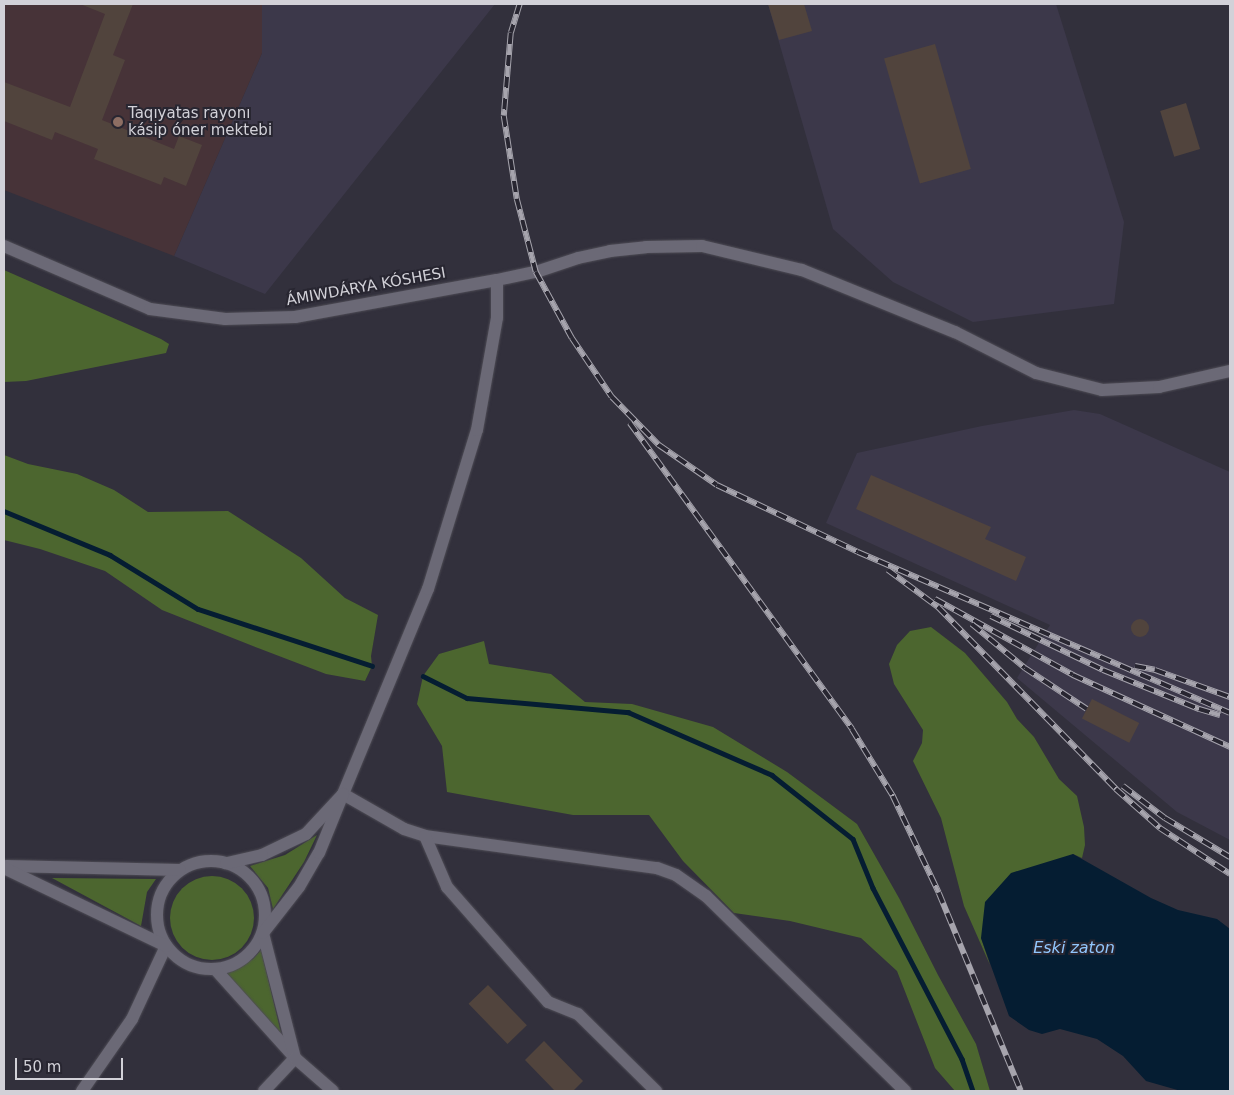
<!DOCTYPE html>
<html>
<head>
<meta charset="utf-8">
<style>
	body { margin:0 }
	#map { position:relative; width:1234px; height:1095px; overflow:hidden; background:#32303c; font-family:"DejaVu Sans",sans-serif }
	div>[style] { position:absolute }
	.built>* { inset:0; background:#3c384a }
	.education>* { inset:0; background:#473338 }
	.green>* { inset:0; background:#4c662f }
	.round { border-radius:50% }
	.water>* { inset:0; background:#051d32 }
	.stream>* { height:4.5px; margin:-2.25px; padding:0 2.25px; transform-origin:2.25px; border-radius:2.25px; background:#051d32 }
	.building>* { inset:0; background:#51443d; transform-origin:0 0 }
	.roads { filter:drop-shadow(0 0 1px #4e4c55) drop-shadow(0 0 1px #4e4c55) }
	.minor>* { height:12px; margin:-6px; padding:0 6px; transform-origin:6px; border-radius:6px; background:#6b6976 }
	.tertiary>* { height:12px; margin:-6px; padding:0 6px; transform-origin:6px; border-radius:6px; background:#6b6976 }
	.tertiary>.ring { margin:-6px; padding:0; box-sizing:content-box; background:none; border:12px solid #6b6976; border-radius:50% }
	.rail>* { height:5.5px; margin-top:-2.75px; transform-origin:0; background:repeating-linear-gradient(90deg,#282631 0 11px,#a6a4ad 0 22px); box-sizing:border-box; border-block:1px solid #a6a4ad }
	.dots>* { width:14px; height:14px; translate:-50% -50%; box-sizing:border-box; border:2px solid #282631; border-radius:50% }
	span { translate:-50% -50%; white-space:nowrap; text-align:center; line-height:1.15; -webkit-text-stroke:4px #282631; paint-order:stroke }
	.poi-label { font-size:15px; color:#d2d1d8 }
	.left { translate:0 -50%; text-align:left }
	.street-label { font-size:15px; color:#d2d1d8 }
	.water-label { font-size:16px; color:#91c6fd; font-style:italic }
	.frame { position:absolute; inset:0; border:5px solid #d2d1d8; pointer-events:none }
	.scale { position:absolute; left:15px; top:1058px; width:108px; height:22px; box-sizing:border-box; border:2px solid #d2d1d8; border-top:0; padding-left:6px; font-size:15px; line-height:18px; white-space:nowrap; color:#d2d1d8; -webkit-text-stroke:4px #282631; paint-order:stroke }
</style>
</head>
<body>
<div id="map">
	<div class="built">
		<i style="clip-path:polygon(262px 4px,495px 4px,265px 294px,174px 256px,262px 53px)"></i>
		<i style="clip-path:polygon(768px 4px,1056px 4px,1124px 222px,1114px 304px,973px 322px,893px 282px,833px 229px)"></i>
		<i style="clip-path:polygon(1074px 410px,1100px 414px,1230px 472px,1230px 840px,1177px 812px,1017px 678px,1050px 625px,826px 523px,857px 453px,982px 426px)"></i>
	</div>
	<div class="education">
		<i style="clip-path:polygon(4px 4px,262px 4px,262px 53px,174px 256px,4px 190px)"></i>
	</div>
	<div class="green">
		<i style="clip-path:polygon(4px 270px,161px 339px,169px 344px,166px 353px,26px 381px,4px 382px)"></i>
		<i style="clip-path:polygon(4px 455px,28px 464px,77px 474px,114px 490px,148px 512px,228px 511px,301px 558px,345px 598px,378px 615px,371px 656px,372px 666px,365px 681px,326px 674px,258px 648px,162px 610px,105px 571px,40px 549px,4px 540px)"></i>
		<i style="clip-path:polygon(931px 627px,965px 653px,1007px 702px,1017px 719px,1034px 737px,1059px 779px,1077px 796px,1084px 827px,1085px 845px,1082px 858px,1073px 854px,981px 938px,990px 965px,964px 906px,941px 818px,913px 761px,922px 743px,923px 730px,894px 684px,889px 664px,897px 645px,910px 631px)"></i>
		<i style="clip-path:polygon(484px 641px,489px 664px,551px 674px,585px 702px,632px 704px,713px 727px,787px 772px,857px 824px,899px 898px,938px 975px,976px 1044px,990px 1091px,955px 1091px,935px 1068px,897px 971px,861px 938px,790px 921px,734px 913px,683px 861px,649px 815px,573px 815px,447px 792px,442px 746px,417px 704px,423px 676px,439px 654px)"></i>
		<i style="clip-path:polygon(317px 835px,304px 862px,273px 909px,268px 888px,250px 866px,285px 855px)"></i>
		<i class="round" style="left:170px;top:876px;width:84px;height:84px"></i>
		<i style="clip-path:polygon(52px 878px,156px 879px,147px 892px,141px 926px)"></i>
		<i style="clip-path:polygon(261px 950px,281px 1033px,226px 974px,253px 959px)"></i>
	</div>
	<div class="water">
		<i style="clip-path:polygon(1073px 854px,1151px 898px,1178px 910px,1217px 919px,1230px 929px,1230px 1091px,1181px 1091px,1146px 1081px,1123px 1056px,1097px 1039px,1060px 1029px,1042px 1034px,1029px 1030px,1009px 1016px,981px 938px,985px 902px,1011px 873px)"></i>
	</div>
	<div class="stream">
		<i style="left:4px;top:511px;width:115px;rotate:22.5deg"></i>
		<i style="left:110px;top:555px;width:103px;rotate:31.5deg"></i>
		<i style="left:198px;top:609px;width:183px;rotate:18.1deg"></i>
		<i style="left:423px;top:676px;width:49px;rotate:26.6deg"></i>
		<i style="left:467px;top:698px;width:162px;rotate:5deg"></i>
		<i style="left:628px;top:712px;width:157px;rotate:23.6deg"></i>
		<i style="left:772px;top:775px;width:103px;rotate:38.3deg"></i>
		<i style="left:853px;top:839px;width:53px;rotate:67.8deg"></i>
		<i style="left:873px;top:888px;width:193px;rotate:62.5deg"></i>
		<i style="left:962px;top:1059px;width:34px;rotate:71deg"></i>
	</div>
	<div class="building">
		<i style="clip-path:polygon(80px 4px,133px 4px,113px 55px,125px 60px,102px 120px,174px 149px,179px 136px,202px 145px,186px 186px,164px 177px,161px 185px,94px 159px,98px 149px,55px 132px,52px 140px,4px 121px,4px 82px,70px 107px,105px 14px)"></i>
		<i style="clip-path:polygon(768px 4px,804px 4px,812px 31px,779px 40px)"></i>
		<i style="left:935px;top:44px;width:130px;height:53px;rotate:74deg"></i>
		<i style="left:1186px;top:103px;width:48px;height:27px;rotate:73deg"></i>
		<i style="clip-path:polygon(871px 475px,991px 527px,985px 539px,1026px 557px,1016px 581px,856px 509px)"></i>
		<i class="round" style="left:1131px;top:619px;width:18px;height:18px"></i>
		<i style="left:1092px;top:699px;width:53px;height:22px;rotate:27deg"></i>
		<i style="left:488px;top:985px;width:56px;height:27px;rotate:46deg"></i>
		<i style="clip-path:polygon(544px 1041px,583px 1081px,573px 1091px,555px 1091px,525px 1060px)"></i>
	</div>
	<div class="roads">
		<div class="minor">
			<i style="left:343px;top:794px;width:70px;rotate:29.8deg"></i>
			<i style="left:404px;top:829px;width:22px;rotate:18deg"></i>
			<i style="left:425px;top:836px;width:234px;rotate:7.9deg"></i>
			<i style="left:657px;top:868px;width:20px;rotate:20deg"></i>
			<i style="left:676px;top:875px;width:37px;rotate:35deg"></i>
			<i style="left:706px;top:896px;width:279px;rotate:44.4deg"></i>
			<i style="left:425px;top:836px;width:56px;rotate:66.7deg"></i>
			<i style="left:447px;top:887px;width:153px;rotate:48.7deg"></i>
			<i style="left:548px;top:1002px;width:32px;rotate:22deg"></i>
			<i style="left:578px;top:1014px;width:110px;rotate:44.6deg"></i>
			<i style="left:82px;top:1091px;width:88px;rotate:-55.2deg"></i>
			<i style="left:132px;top:1019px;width:81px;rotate:-65deg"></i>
			<i style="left:264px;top:1091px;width:45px;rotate:-46.8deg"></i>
		</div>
		<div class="tertiary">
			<i style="left:4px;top:246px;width:159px;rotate:23.3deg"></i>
			<i style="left:150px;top:309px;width:76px;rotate:7.6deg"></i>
			<i style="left:225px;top:319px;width:70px;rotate:-1.6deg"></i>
			<i style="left:295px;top:317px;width:205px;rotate:-10.4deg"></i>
			<i style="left:497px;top:280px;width:40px;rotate:-12deg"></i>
			<i style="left:536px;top:272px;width:44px;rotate:-18.4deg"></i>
			<i style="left:578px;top:258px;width:33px;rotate:-12deg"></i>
			<i style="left:610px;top:251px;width:36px;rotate:-6deg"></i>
			<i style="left:646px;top:247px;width:56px;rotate:-1deg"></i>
			<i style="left:702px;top:246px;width:103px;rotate:13.5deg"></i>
			<i style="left:802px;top:270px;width:165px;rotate:22.1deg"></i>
			<i style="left:955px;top:332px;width:91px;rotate:26.8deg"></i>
			<i style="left:1036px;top:373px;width:68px;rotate:14.4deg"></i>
			<i style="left:1102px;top:390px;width:57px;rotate:-3deg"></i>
			<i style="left:1159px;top:387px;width:73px;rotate:-12.7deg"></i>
			<i style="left:343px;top:794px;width:222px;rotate:-67.5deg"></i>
			<i style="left:428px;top:589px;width:166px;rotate:-72.9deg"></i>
			<i style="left:477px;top:430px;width:114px;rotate:-79.9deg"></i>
			<i style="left:497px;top:318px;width:38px;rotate:-90deg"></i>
			<i class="ring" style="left:157px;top:861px;width:96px;height:96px"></i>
			<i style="left:6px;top:866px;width:174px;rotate:1.3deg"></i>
			<i style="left:4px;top:868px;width:180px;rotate:25.7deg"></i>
			<i style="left:215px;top:969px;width:120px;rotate:48deg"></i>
			<i style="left:295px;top:1058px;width:129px;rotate:-104.4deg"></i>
			<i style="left:263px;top:933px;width:58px;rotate:-52deg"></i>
			<i style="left:299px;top:887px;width:39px;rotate:-60deg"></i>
			<i style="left:319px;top:853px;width:64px;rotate:-67.9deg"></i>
			<i style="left:343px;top:794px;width:54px;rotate:132.8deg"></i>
			<i style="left:306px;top:834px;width:49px;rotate:154.5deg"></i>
			<i style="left:262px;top:855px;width:37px;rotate:167deg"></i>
			<i style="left:295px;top:1058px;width:50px;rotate:41deg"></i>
		</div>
	</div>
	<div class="rail">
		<i style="left:520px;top:4px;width:30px;rotate:107deg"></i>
		<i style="left:511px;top:33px;width:83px;rotate:94.8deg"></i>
		<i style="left:504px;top:116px;width:84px;rotate:81.1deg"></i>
		<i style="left:517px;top:199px;width:75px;rotate:75.4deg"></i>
		<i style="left:536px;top:272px;width:75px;rotate:61.4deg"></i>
		<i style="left:572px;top:338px;width:71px;rotate:55.9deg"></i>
		<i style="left:612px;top:397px;width:67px;rotate:45.6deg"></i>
		<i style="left:659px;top:445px;width:70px;rotate:34.6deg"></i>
		<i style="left:717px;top:485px;width:156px;rotate:25.4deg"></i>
		<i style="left:858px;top:552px;width:405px;rotate:23.4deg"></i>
		<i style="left:630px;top:423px;width:378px;rotate:54deg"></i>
		<i style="left:852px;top:729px;width:79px;rotate:58.5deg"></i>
		<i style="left:893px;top:796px;width:107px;rotate:64.6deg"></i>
		<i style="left:939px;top:893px;width:214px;rotate:67.5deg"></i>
		<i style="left:888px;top:570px;width:62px;rotate:36.5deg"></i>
		<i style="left:938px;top:607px;width:255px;rotate:45.6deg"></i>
		<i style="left:1116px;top:789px;width:59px;rotate:41.6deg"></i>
		<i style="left:1160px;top:828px;width:84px;rotate:33.3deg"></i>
		<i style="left:935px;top:599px;width:158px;rotate:28.8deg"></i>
		<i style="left:1073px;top:675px;width:173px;rotate:24.6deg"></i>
		<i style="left:991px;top:616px;width:124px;rotate:25.7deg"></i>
		<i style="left:1103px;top:670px;width:104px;rotate:22.1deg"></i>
		<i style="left:1199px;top:709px;width:22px;rotate:16deg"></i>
		<i style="left:972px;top:624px;width:69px;rotate:39.7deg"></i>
		<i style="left:1025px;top:668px;width:74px;rotate:33.5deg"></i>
		<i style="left:1135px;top:666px;width:20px;rotate:11deg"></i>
		<i style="left:1155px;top:670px;width:80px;rotate:19.8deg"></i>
		<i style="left:1123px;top:786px;width:53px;rotate:37.3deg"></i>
		<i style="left:1165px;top:818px;width:76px;rotate:31deg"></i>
	</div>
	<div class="dots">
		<i style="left:118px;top:122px;background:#8d6e63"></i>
	</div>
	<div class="poi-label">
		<span class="left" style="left:128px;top:122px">Taqıyatas rayonı<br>kásip óner mektebi</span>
	</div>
	<div class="street-label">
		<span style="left:366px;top:287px;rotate:-10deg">ÁMIWDÁRYA KÓSHESI</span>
	</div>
	<div class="water-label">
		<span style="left:1074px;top:948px">Eski zaton</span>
	</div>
	<div class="frame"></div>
	<div class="scale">50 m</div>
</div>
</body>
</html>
